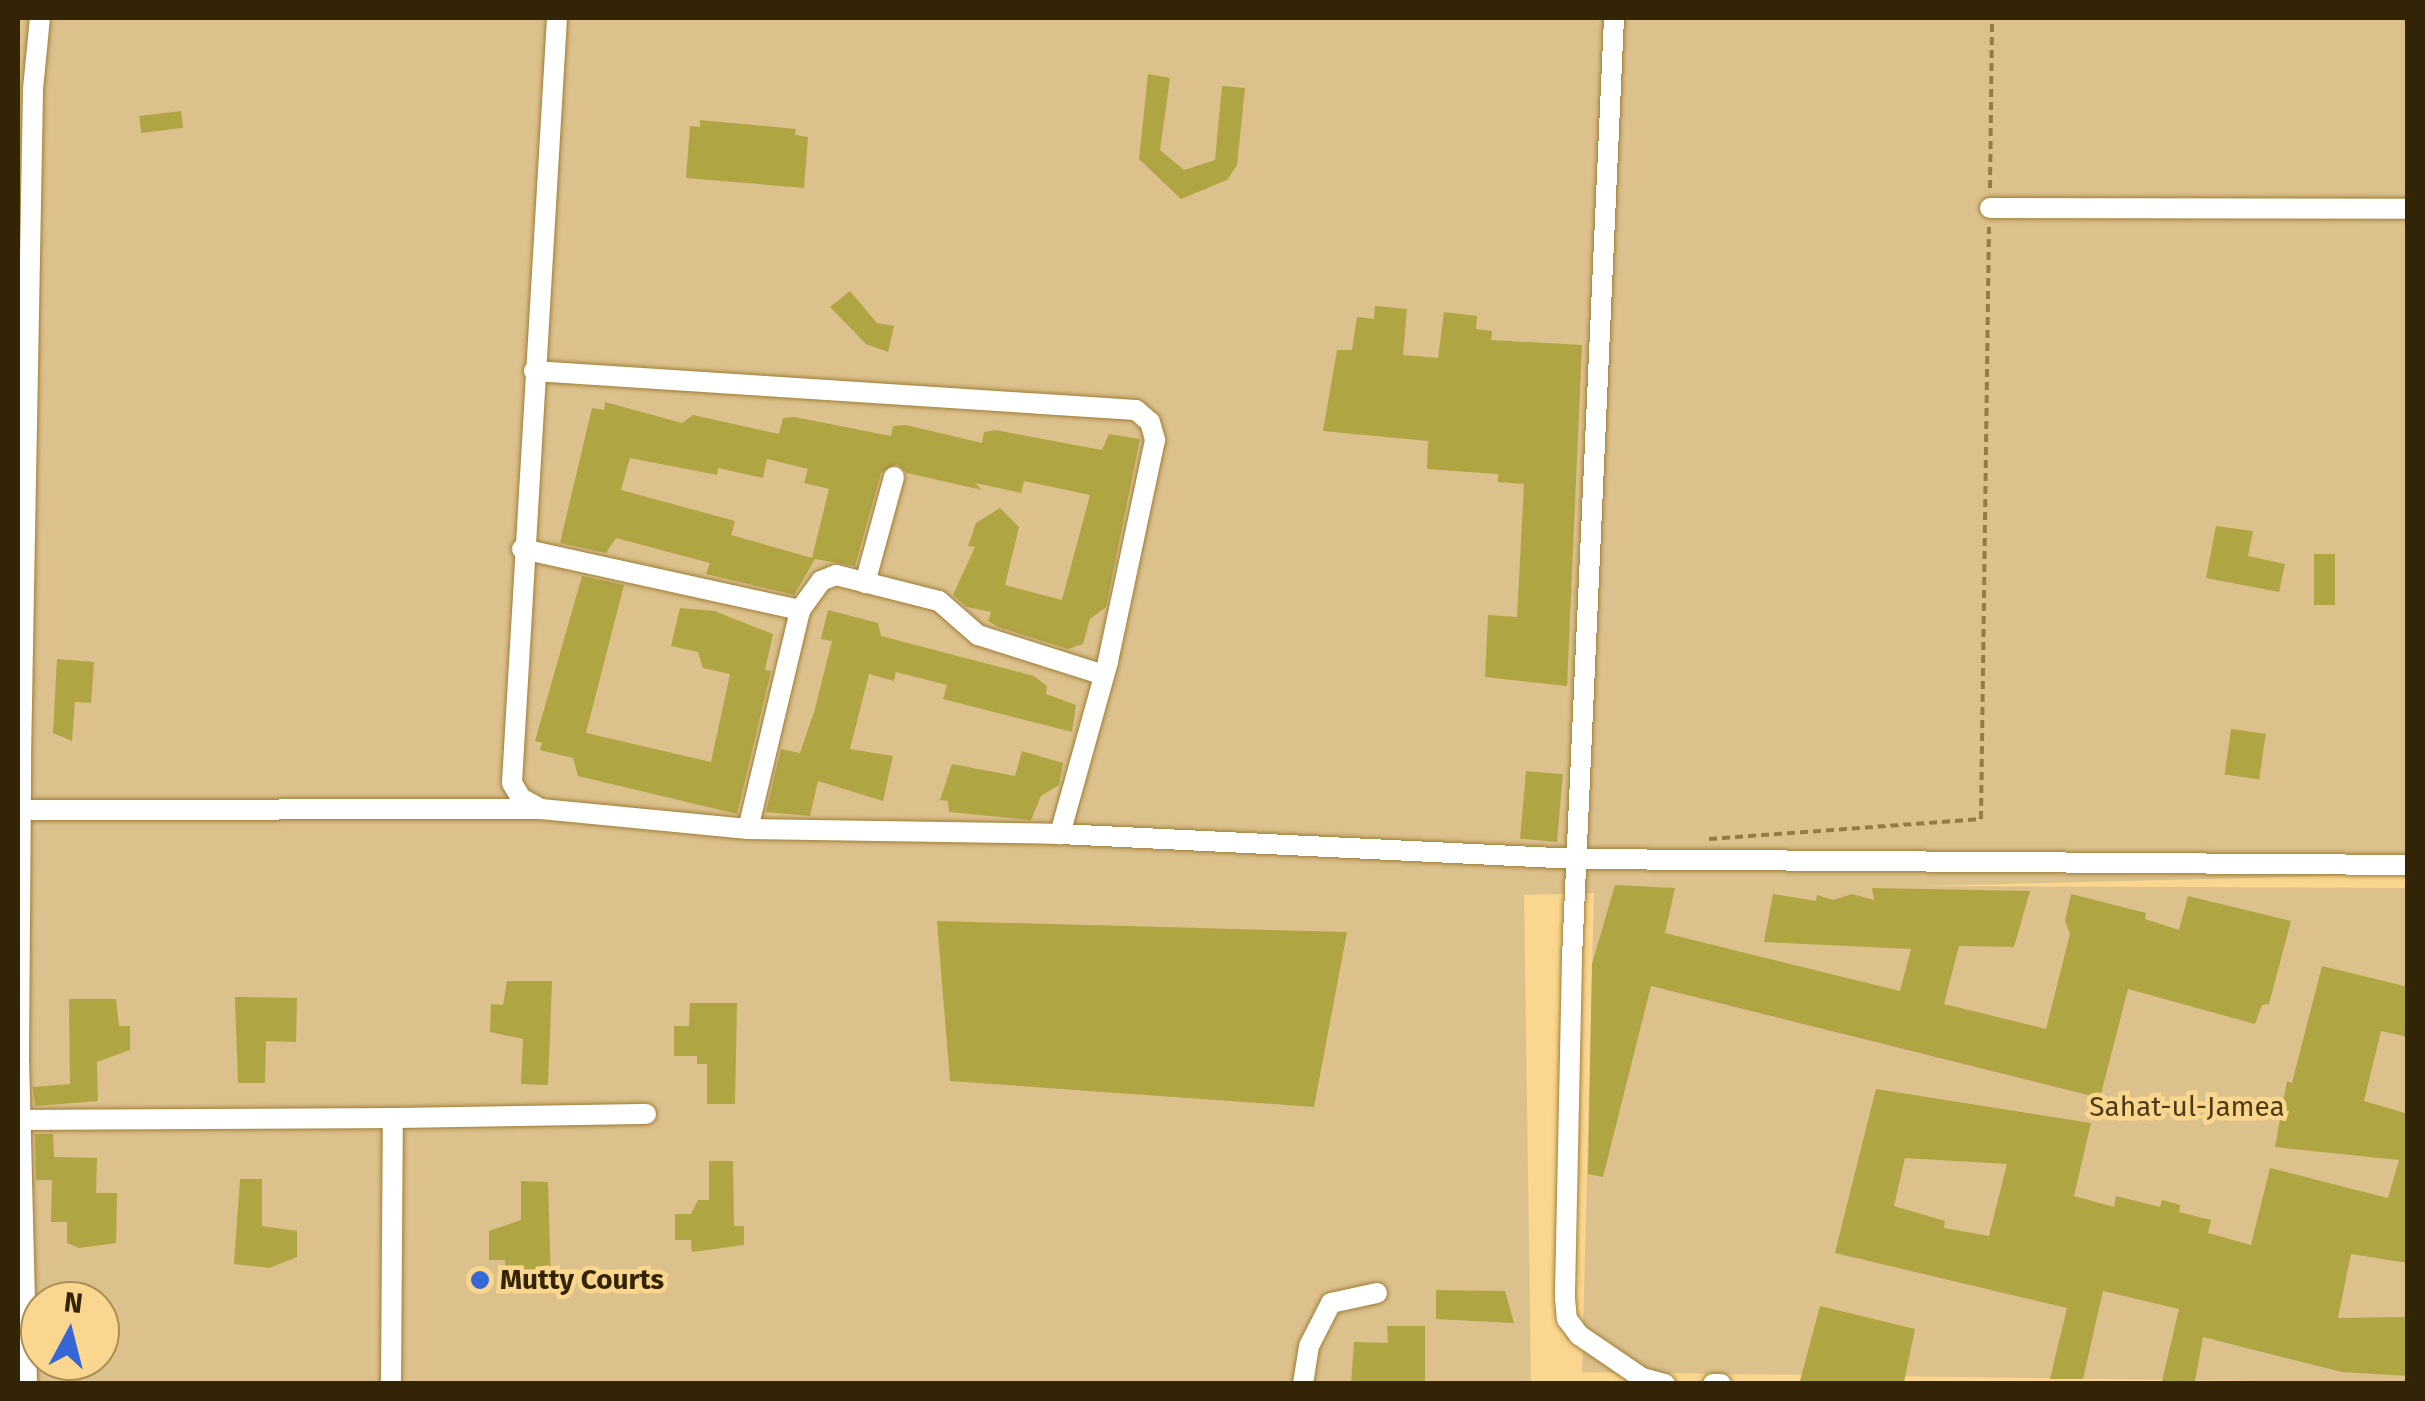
<!DOCTYPE html>
<html>
<head>
<meta charset="utf-8">
<style>
	body { margin:0 }
	#map { position:relative; width:2425px; height:1401px; overflow:hidden; background:#fad68e; font-family:"Fira Sans",sans-serif }
	div>[style] { position:absolute }
	.green>* { inset:0; background:#dcc18d }
	.building>* { inset:0; background:#afa543; transform-origin:0 0 }
	.path>* { height:4px; margin-top:-2px; transform-origin:0; background:repeating-linear-gradient(90deg,#947b48 0 8px,transparent 0 13px) }
	.roads { filter:drop-shadow(0 0 2px #9f7e36) drop-shadow(0 0 2px #9f7e36) }
	.street>* { height:20px; margin:-10px; padding:0 10px; transform-origin:10px; border-radius:10px; background:#fff }
	.dots>* { width:28px; height:28px; translate:-50% -50%; box-sizing:border-box; border:5px solid #fad68e; border-radius:50% }
	span { translate:-50% -50%; white-space:nowrap; text-align:center; line-height:1.15; -webkit-text-stroke:9px #fad68e; paint-order:stroke }
	.park-label { font-size:28px; color:#4d3b15 }
	.poi-label { font-size:28px; color:#322405; font-weight:700 }
	.left { translate:0 -50%; text-align:left }
	.frame { position:absolute; inset:0; border:20px solid #322405; pointer-events:none }
	.north { position:absolute; left:20px; top:1281px; width:100px; height:100px; box-sizing:border-box; background:#fad68e; border:2px solid #aa8f57; border-radius:50%; rotate:7deg; font-size:28px; font-weight:700; line-height:40px; text-align:center; color:#322405 }
	.north::after { content:''; display:block; margin:auto; width:35px; height:45px; background:#3667d6; clip-path:polygon(50% 0,100% 100%,50% 72%,0 100%) }
</style>
</head>
<body>
<div id="map">
	<div class="green">
		<i style="clip-path:polygon(evenodd,18px 18px,2407px 18px,2407px 874px,1925px 886px,2407px 888px,2407px 1383px,1582px 1372px,1594px 893px,1524px 895px,1531px 1383px,18px 1383px,18px 18px,40px 1301px,100px 1301px,100px 1361px,40px 1361px,40px 1301px)"></i>
	</div>
	<div class="building">
		<i style="clip-path:polygon(1148px 74px,1170px 78px,1160px 150px,1184px 170px,1215px 160px,1222px 86px,1245px 88px,1237px 165px,1227px 180px,1181px 199px,1139px 159px)"></i>
		<i style="left:181px;top:111px;width:17px;height:42px;rotate:83deg"></i>
		<i style="clip-path:polygon(700px 120px,796px 129px,795px 135px,808px 137px,804px 188px,686px 178px,690px 126px,700px 127px)"></i>
		<i style="clip-path:polygon(850px 291px,877px 323px,894px 326px,888px 352px,866px 344px,830px 307px)"></i>
		<i style="clip-path:polygon(1375px 306px,1407px 309px,1403px 355px,1438px 358px,1444px 312px,1477px 316px,1476px 329px,1492px 331px,1491px 340px,1582px 345px,1567px 686px,1485px 677px,1488px 615px,1517px 617px,1524px 484px,1498px 482px,1498px 474px,1427px 469px,1428px 441px,1323px 431px,1337px 350px,1352px 350px,1357px 317px,1374px 319px)"></i>
		<i style="clip-path:polygon(evenodd,605px 402px,682px 423px,693px 415px,779px 434px,783px 418px,794px 417px,891px 436px,893px 426px,906px 425px,982px 443px,984px 432px,995px 430px,1102px 450px,1109px 434px,1140px 439px,1106px 607px,1090px 619px,1083px 644px,1068px 649px,998px 627px,988px 621px,991px 612px,967px 607px,953px 595px,975px 547px,968px 546px,976px 523px,1000px 508px,1019px 527px,1005px 585px,1062px 600px,1090px 495px,1024px 481px,1021px 493px,975px 483px,982px 490px,907px 473px,897px 464px,881px 473px,855px 566px,815px 559px,794px 595px,706px 574px,710px 563px,616px 538px,606px 553px,560px 543px,592px 408px,604px 410px,605px 402px,630px 458px,717px 475px,718px 468px,763px 478px,767px 459px,808px 469px,804px 483px,829px 489px,812px 558px,731px 535px,735px 521px,621px 490px,630px 458px)"></i>
		<i style="clip-path:polygon(2216px 526px,2253px 531px,2248px 556px,2285px 564px,2279px 592px,2206px 578px)"></i>
		<i style="left:2314px;top:554px;width:21px;height:51px"></i>
		<i style="clip-path:polygon(582px 576px,624px 585px,586px 733px,711px 762px,730px 674px,703px 668px,698px 652px,671px 646px,680px 608px,714px 611px,773px 634px,765px 670px,771px 671px,737px 814px,578px 776px,573px 758px,540px 750px,542px 743px,535px 741px)"></i>
		<i style="clip-path:polygon(828px 610px,878px 623px,881px 636px,1034px 676px,1047px 686px,1046px 694px,1076px 705px,1072px 732px,943px 699px,947px 685px,896px 672px,894px 681px,869px 674px,850px 749px,893px 756px,883px 801px,818px 781px,810px 816px,766px 812px,781px 749px,800px 753px,815px 709px,832px 641px,821px 639px)"></i>
		<i style="clip-path:polygon(57px 659px,94px 662px,91px 703px,75px 702px,72px 741px,53px 733px)"></i>
		<i style="left:2231px;top:729px;width:35px;height:46px;rotate:8deg"></i>
		<i style="clip-path:polygon(1022px 751px,1063px 763px,1059px 785px,1041px 796px,1031px 820px,949px 812px,948px 801px,940px 800px,952px 764px,1015px 776px)"></i>
		<i style="left:1526px;top:771px;width:37px;height:68px;rotate:5deg"></i>
		<i style="clip-path:polygon(1615px 885px,1675px 888px,1665px 933px,1900px 991px,1911px 949px,1764px 942px,1773px 894px,1816px 901px,1817px 895px,1833px 900px,1852px 894px,1874px 900px,1872px 888px,2030px 891px,2014px 947px,1959px 946px,1944px 1004px,2046px 1029px,2070px 934px,2065px 921px,2071px 894px,2146px 913px,2145px 919px,2179px 930px,2188px 896px,2291px 921px,2269px 1004px,2262px 1005px,2255px 1024px,2128px 989px,2100px 1098px,1651px 986px,1603px 1177px,1588px 1174px,1592px 964px)"></i>
		<i style="clip-path:polygon(937px 921px,1347px 932px,1314px 1107px,950px 1081px)"></i>
		<i style="clip-path:polygon(evenodd,2322px 966px,2408px 987px,2408px 1037px,2381px 1031px,2364px 1101px,2408px 1114px,2408px 1263px,2351px 1254px,2338px 1318px,2408px 1317px,2408px 1376px,2342px 1372px,2203px 1337px,2195px 1381px,2162px 1381px,2179px 1309px,2103px 1291px,2083px 1379px,2050px 1379px,2067px 1308px,1835px 1253px,1876px 1089px,2091px 1123px,2074px 1196px,2114px 1207px,2116px 1196px,2160px 1207px,2162px 1200px,2180px 1205px,2179px 1212px,2211px 1220px,2208px 1233px,2251px 1245px,2270px 1168px,2388px 1198px,2399px 1160px,2275px 1147px,2287px 1081px,2292px 1083px,2322px 966px,1905px 1158px,2007px 1164px,1989px 1236px,1944px 1228px,1945px 1221px,1894px 1206px,1905px 1158px)"></i>
		<i style="clip-path:polygon(507px 981px,552px 981px,548px 1085px,521px 1084px,523px 1039px,490px 1032px,491px 1004px,503px 1005px)"></i>
		<i style="clip-path:polygon(235px 997px,297px 998px,296px 1042px,266px 1041px,265px 1083px,238px 1083px)"></i>
		<i style="clip-path:polygon(69px 999px,116px 999px,119px 1026px,130px 1026px,130px 1050px,97px 1062px,98px 1101px,35px 1106px,33px 1087px,70px 1084px)"></i>
		<i style="clip-path:polygon(690px 1003px,737px 1003px,735px 1104px,707px 1104px,707px 1064px,697px 1064px,697px 1056px,674px 1056px,674px 1026px,689px 1026px)"></i>
		<i style="clip-path:polygon(35px 1134px,53px 1134px,54px 1157px,97px 1158px,96px 1193px,117px 1193px,116px 1243px,79px 1248px,67px 1243px,67px 1222px,51px 1222px,52px 1180px,36px 1180px)"></i>
		<i style="clip-path:polygon(709px 1161px,733px 1161px,734px 1226px,744px 1226px,744px 1245px,692px 1252px,691px 1240px,675px 1240px,675px 1214px,691px 1214px,698px 1200px,709px 1200px)"></i>
		<i style="clip-path:polygon(240px 1179px,262px 1179px,262px 1226px,297px 1231px,297px 1257px,269px 1268px,234px 1264px)"></i>
		<i style="clip-path:polygon(521px 1181px,548px 1182px,551px 1283px,505px 1282px,505px 1260px,489px 1260px,489px 1231px,521px 1220px)"></i>
		<i style="clip-path:polygon(1436px 1290px,1505px 1291px,1514px 1323px,1436px 1319px)"></i>
		<i style="clip-path:polygon(1820px 1306px,1915px 1329px,1904px 1382px,1800px 1381px)"></i>
		<i style="clip-path:polygon(1387px 1326px,1425px 1326px,1425px 1384px,1351px 1384px,1354px 1342px,1388px 1343px)"></i>
	</div>
	<div class="path">
		<i style="left:1990px;top:188px;width:170px;rotate:-89.3deg"></i>
		<i style="left:1709px;top:839px;width:273px;rotate:-4.2deg"></i>
		<i style="left:1981px;top:819px;width:592px;rotate:-89.23deg"></i>
	</div>
	<div class="roads">
		<div class="street">
			<i style="left:557px;top:18px;width:766px;rotate:93.37deg"></i>
			<i style="left:512px;top:783px;width:17px;rotate:59deg"></i>
			<i style="left:521px;top:798px;width:23px;rotate:29deg"></i>
			<i style="left:541px;top:809px;width:208px;rotate:5.5deg"></i>
			<i style="left:748px;top:829px;width:312px;rotate:0.9deg"></i>
			<i style="left:1060px;top:834px;width:517px;rotate:2.77deg"></i>
			<i style="left:1576px;top:859px;width:832px;rotate:0.41deg"></i>
			<i style="left:1614px;top:18px;width:942px;rotate:92.56deg"></i>
			<i style="left:1572px;top:959px;width:339px;rotate:91.2deg"></i>
			<i style="left:1565px;top:1298px;width:21px;rotate:85deg"></i>
			<i style="left:1567px;top:1319px;width:20px;rotate:53deg"></i>
			<i style="left:1579px;top:1335px;width:76px;rotate:34.3deg"></i>
			<i style="left:1642px;top:1378px;width:24px;rotate:15deg"></i>
			<i style="left:1990px;top:208px;width:418px;rotate:0.1deg"></i>
			<i style="left:534px;top:371px;width:603px;rotate:3.71deg"></i>
			<i style="left:1136px;top:410px;width:18px;rotate:41deg"></i>
			<i style="left:1150px;top:422px;width:19px;rotate:74deg"></i>
			<i style="left:1155px;top:440px;width:227px;rotate:102deg"></i>
			<i style="left:1108px;top:662px;width:179px;rotate:105.6deg"></i>
			<i style="left:522px;top:549px;width:285px;rotate:12.4deg"></i>
			<i style="left:865px;top:583px;width:110px;rotate:-74.7deg"></i>
			<i style="left:21px;top:810px;width:518px;rotate:-0.11deg"></i>
			<i style="left:748px;top:829px;width:225px;rotate:-76.6deg"></i>
			<i style="left:800px;top:610px;width:36px;rotate:-54deg"></i>
			<i style="left:821px;top:581px;width:16px;rotate:-22deg"></i>
			<i style="left:836px;top:575px;width:106px;rotate:14.2deg"></i>
			<i style="left:939px;top:601px;width:52px;rotate:41.1deg"></i>
			<i style="left:978px;top:635px;width:132px;rotate:17.6deg"></i>
			<i style="left:19px;top:1120px;width:374px;rotate:-0.3deg"></i>
			<i style="left:27px;top:1384px;width:321px;rotate:-91.4deg"></i>
			<i style="left:19px;top:1063px;width:305px;rotate:-89.6deg"></i>
			<i style="left:21px;top:758px;width:669px;rotate:-88.97deg"></i>
			<i style="left:33px;top:89px;width:71px;rotate:-84.4deg"></i>
			<i style="left:391px;top:1384px;width:266px;rotate:-89.6deg"></i>
			<i style="left:393px;top:1118px;width:253px;rotate:-0.9deg"></i>
			<i style="left:1303px;top:1384px;width:38px;rotate:-81deg"></i>
			<i style="left:1309px;top:1346px;width:48px;rotate:-62.9deg"></i>
			<i style="left:1331px;top:1303px;width:47px;rotate:-12.3deg"></i>
			<i style="left:1713px;top:1384px;width:8px"></i>
		</div>
	</div>
	<div class="dots">
		<i style="left:480px;top:1280px;background:#3667d6"></i>
	</div>
	<div class="park-label">
		<span style="left:2187px;top:1107px">Sahat-ul-Jamea</span>
	</div>
	<div class="poi-label">
		<span class="left" style="left:500px;top:1280px">Mutty Courts</span>
	</div>
	<div class="frame"></div>
	<div class="north">N</div>
</div>
</body>
</html>
